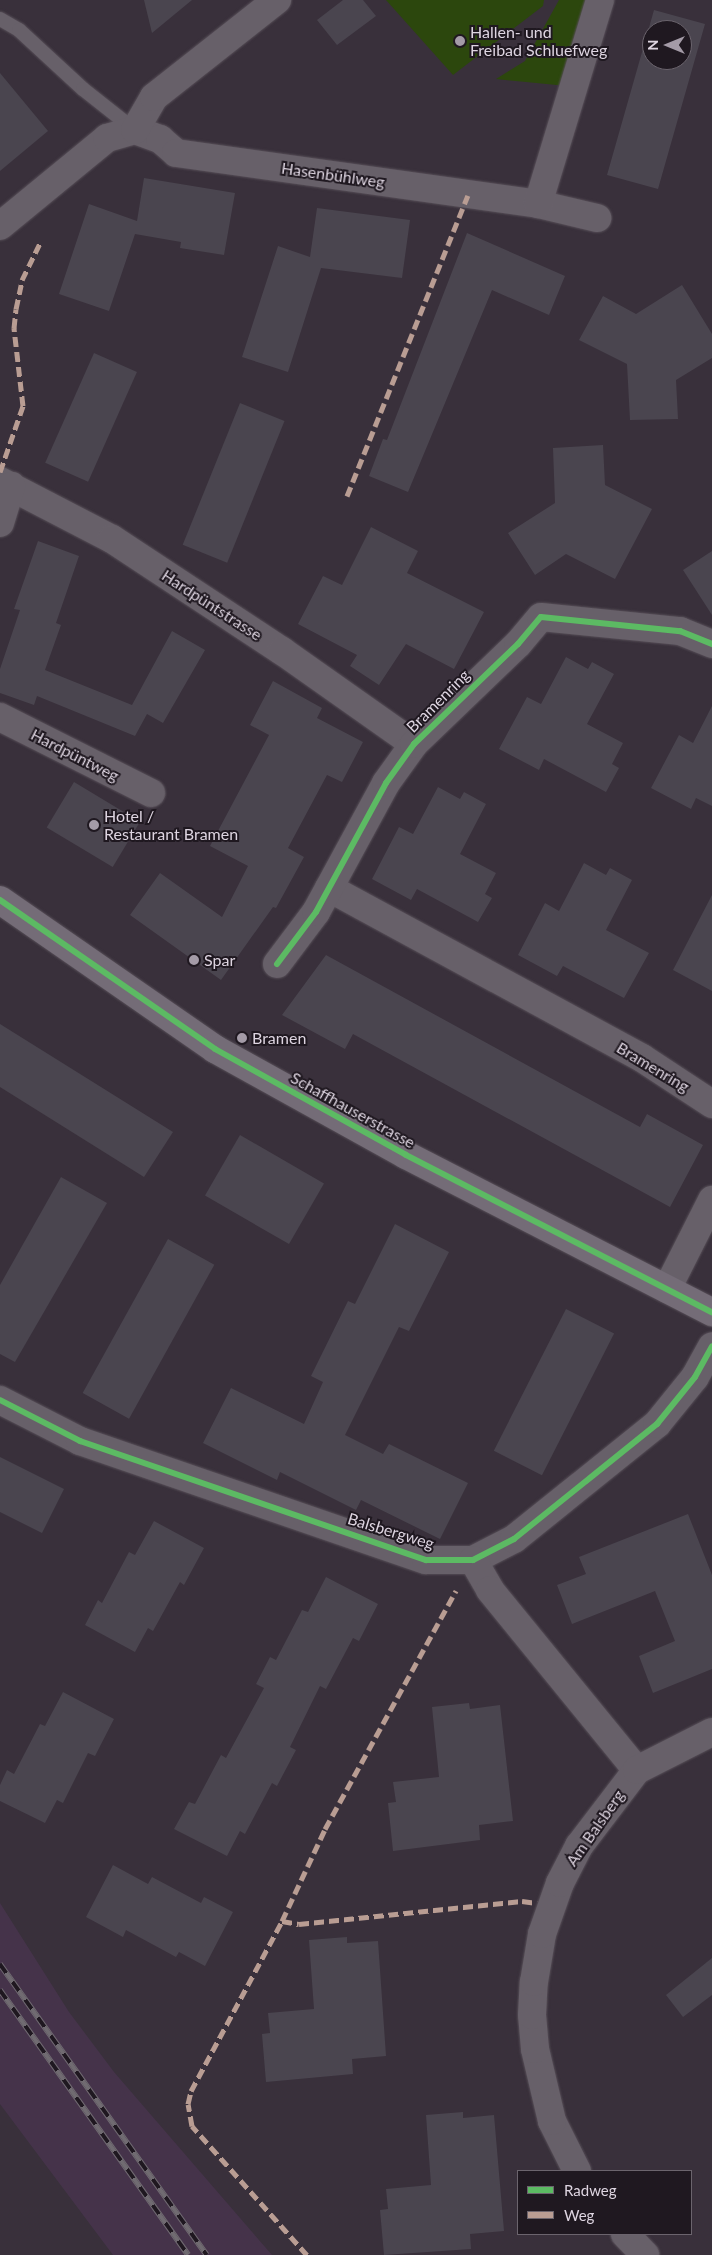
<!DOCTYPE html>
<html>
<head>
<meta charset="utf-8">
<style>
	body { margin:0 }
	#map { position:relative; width:712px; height:2255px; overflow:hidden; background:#39303b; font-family:Lato,sans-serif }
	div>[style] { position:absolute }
	.built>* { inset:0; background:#45334a }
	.green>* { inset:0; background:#2c470d }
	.building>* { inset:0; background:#4a454f; transform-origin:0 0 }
	.roads { filter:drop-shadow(0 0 1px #564e57) drop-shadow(0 0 1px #564e57) }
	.lane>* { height:14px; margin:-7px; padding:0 7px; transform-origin:7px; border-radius:7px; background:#676069 }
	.street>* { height:28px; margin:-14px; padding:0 14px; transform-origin:14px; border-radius:14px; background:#676069 }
	.primary>* { height:28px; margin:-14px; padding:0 14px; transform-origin:14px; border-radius:14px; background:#746c77 }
	.rail>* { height:5.5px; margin-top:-2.75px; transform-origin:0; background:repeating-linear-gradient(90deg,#1f1820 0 11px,#706b71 0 22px); box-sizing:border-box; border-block:1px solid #706b71 }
	.quiet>* { height:5px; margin-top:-2.5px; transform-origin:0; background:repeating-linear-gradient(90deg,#b99d93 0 10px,transparent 0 15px) }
	.cycleway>* { height:6px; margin:-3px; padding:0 3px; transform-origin:3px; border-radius:3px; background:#5cba63 }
	.dots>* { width:14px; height:14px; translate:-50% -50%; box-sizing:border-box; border:2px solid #1f1820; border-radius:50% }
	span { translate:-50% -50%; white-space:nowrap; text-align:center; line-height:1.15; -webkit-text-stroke:4px #1f1820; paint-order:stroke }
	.poi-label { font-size:16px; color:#ded5e1 }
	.left { translate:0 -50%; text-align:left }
	.street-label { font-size:16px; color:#ded5e1 }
	.legend { position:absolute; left:517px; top:2170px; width:175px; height:65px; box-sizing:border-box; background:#1f1820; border:1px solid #6b646d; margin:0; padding:6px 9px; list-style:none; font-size:15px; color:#ded5e1 }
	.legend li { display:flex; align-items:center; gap:10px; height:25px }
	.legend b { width:25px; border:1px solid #6b646d }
	.north { position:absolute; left:642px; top:20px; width:50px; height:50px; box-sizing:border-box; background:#1f1820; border:1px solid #6b646d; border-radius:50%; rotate:270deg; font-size:14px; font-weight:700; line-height:20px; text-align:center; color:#ded5e1 }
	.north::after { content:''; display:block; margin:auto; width:18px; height:22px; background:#a49ba7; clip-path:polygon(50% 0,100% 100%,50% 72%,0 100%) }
</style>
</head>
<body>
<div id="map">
	<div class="built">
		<i style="clip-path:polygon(0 1903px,69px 2012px,114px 2072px,272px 2255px,113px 2255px,0 2104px)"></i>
	</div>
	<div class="green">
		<i style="clip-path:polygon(386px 0,544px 0,543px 6px,453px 75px)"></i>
		<i style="clip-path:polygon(559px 0,594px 0,567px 86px,496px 79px,525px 61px)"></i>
	</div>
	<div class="building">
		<i style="clip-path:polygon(144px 0,192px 0,152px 33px)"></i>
		<i style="clip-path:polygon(343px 0,363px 0,376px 16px,337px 45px,317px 20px)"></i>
		<i style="clip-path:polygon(evenodd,654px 10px,705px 24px,658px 189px,607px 175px,654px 10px,652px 30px,682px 30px,682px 60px,652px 60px,652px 30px)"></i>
		<i style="clip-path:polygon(0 73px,48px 131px,0 171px)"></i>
		<i style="clip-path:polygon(144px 178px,235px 193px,224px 255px,180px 248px,181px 242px,135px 234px,109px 311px,59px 294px,89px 204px,137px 221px)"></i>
		<i style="clip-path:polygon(317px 208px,410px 220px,402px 278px,321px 268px,288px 372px,242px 357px,278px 246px,310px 257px)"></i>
		<i style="clip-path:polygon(467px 233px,565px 276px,549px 315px,492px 290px,408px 492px,369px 476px,383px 439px,387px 440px)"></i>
		<i style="clip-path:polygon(682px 285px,712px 334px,712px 358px,676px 380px,678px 419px,630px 420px,627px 364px,579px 340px,603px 296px,636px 314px)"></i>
		<i style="left:94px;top:353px;width:47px;height:120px;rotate:24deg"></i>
		<i style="left:240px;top:403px;width:48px;height:153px;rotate:22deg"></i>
		<i style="clip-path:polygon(603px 445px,605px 485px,652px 509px,615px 579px,566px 554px,535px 575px,508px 533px,555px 503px,553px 448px)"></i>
		<i style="clip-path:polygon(371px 527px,418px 551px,407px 573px,484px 612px,454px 669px,406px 644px,379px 685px,350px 666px,357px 655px,298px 624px,323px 576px,342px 585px)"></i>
		<i style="clip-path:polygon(38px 541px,79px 556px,56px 623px,61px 625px,45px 670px,132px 705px,172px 631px,205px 650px,163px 723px,147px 714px,135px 736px,37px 696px,34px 705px,0 693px,0 669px,20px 610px,14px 609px)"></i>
		<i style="clip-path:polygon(712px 551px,712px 615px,683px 570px)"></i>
		<i style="clip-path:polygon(566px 657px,588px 669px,592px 662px,614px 674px,587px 724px,623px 743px,612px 764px,619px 768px,606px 792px,544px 759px,539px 770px,499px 749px,527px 697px,541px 704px)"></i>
		<i style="clip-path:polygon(273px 681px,322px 708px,317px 718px,363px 742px,342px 782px,327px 775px,288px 848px,304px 857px,276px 908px,273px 907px,221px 980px,130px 915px,160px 873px,222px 917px,248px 866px,210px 846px,269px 735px,250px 725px)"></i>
		<i style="clip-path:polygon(712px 706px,712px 806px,696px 798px,691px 809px,651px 788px,679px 735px,693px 743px)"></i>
		<i style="left:74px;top:782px;width:77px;height:53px;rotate:31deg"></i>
		<i style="clip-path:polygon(438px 787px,460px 799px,464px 792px,486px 804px,460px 854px,496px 873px,485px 894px,492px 898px,478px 922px,417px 889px,411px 900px,372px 879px,399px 827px,413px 834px)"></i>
		<i style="clip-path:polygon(584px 863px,606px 875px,610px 868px,632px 880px,606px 930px,649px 953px,624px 998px,563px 966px,557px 976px,518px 955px,545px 903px,559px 911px)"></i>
		<i style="clip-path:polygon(712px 895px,712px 991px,673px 970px)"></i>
		<i style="clip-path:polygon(326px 955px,640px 1127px,647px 1114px,703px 1145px,670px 1207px,353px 1034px,345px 1049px,282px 1015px)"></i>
		<i style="clip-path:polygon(0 1024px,173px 1132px,144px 1177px,0 1087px)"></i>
		<i style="left:240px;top:1135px;width:97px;height:70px;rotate:30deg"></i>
		<i style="clip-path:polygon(61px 1177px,107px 1203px,15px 1362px,0 1354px,0 1285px)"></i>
		<i style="clip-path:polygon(395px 1224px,449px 1252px,409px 1331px,399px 1327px,345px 1435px,383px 1454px,389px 1444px,468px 1483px,440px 1539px,361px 1500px,356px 1510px,280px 1472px,277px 1480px,203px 1443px,231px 1388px,304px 1424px,323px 1382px,311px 1376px,348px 1301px,355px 1304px)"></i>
		<i style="left:168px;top:1239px;width:53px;height:176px;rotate:29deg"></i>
		<i style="left:566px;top:1309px;width:54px;height:159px;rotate:27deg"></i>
		<i style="clip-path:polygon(0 1457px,64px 1489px,42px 1533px,0 1512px)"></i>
		<i style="clip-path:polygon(688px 1514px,712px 1575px,712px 1669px,653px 1693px,639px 1656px,675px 1641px,655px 1591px,572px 1624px,557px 1585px,586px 1574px,579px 1557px)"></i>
		<i style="clip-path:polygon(154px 1521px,204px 1548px,184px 1585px,180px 1582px,153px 1631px,148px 1628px,135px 1652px,85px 1625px,98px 1600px,102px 1603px,129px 1552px,135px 1555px)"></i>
		<i style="clip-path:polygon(326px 1577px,378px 1604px,359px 1641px,353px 1638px,326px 1689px,320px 1686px,290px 1747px,296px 1750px,277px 1786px,272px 1783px,245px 1834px,240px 1831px,227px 1856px,174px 1829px,189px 1802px,195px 1804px,221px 1755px,226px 1758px,264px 1688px,256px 1684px,270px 1657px,276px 1660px,302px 1610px,308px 1612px)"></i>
		<i style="clip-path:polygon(63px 1692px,114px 1719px,95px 1756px,88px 1753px,63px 1803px,57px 1800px,45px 1823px,0 1801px,0 1785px,7px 1770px,14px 1774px,40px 1724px,45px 1726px)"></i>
		<i style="clip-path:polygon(469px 1703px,470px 1709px,500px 1705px,513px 1821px,479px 1825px,480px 1840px,393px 1851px,388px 1803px,396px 1802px,393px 1782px,439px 1777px,432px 1707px)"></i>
		<i style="clip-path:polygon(113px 1865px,148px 1884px,152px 1877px,201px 1903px,204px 1897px,233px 1912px,205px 1966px,179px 1952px,176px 1957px,126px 1930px,123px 1937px,86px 1917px)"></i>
		<i style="clip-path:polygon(347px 1937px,347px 1943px,378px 1941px,386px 2056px,352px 2059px,353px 2074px,266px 2082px,262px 2034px,270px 2033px,268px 2013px,314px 2009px,309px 1940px)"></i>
		<i style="clip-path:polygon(712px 1958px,712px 1995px,683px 2017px,666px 1995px)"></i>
		<i style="clip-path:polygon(463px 2112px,463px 2118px,494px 2115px,504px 2231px,470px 2234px,471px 2249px,384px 2255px,380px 2210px,388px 2209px,386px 2189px,431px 2185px,426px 2115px)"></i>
	</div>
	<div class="roads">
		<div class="lane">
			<i style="left:0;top:19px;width:22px;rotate:30deg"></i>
			<i style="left:19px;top:30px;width:87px;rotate:42.7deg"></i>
			<i style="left:83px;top:89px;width:66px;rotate:38.3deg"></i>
		</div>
		<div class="street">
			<i style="left:135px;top:130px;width:27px;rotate:20deg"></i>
			<i style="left:160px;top:139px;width:21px;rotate:41deg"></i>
			<i style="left:176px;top:153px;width:366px;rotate:8deg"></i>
			<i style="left:538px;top:204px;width:61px;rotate:13.3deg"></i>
			<i style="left:538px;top:204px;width:213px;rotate:-73.1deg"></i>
			<i style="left:0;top:226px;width:139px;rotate:-39.4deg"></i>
			<i style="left:107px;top:138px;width:29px;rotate:-16deg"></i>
			<i style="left:135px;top:130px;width:38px;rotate:-60deg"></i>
			<i style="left:154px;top:97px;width:157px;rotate:-38.3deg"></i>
			<i style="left:0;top:481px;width:126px;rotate:27.4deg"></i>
			<i style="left:112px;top:539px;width:204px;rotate:33.4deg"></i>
			<i style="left:282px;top:651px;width:161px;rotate:35.2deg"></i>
			<i style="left:0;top:523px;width:39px;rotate:-73deg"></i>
			<i style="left:0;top:717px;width:169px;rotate:26.7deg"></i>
			<i style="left:329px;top:888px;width:356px;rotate:28.5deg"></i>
			<i style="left:642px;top:1058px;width:84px;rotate:33.3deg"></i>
			<i style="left:277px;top:964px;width:65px;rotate:-53.1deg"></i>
			<i style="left:316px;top:912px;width:147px;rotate:-61.5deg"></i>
			<i style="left:386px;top:783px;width:48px;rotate:-54.3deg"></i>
			<i style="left:414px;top:744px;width:144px;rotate:-43.9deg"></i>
			<i style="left:518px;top:644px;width:35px;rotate:-50deg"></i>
			<i style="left:541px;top:617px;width:140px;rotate:5.8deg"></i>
			<i style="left:680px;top:631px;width:35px;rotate:22deg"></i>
			<i style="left:667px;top:1289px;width:100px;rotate:-63.2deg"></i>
			<i style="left:0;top:1400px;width:90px;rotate:27.1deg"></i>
			<i style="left:80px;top:1441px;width:366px;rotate:19deg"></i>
			<i style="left:426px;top:1560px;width:47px"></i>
			<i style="left:473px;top:1560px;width:46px;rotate:-27.1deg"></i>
			<i style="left:514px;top:1539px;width:184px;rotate:-38.8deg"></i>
			<i style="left:657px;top:1424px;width:60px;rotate:-51deg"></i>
			<i style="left:695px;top:1377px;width:35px;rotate:-61deg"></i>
			<i style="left:473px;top:1560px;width:34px;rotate:60deg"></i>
			<i style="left:490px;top:1590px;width:232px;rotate:50.8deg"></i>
			<i style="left:577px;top:2171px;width:56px;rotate:-116.6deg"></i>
			<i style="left:552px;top:2121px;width:74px;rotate:-103.3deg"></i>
			<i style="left:535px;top:2049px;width:34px;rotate:-95deg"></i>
			<i style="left:532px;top:2015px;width:33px;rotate:-87deg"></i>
			<i style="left:534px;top:1982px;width:49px;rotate:-80.5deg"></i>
			<i style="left:542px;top:1934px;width:54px;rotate:-70.6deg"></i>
			<i style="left:560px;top:1883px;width:42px;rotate:-62.8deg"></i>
			<i style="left:579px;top:1846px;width:96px;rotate:-52.7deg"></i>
			<i style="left:637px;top:1770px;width:84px;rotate:-26.9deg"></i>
			<i style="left:625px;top:2234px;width:29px;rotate:46deg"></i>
		</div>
		<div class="primary">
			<i style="left:0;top:900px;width:262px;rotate:34.7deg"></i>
			<i style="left:215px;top:1049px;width:218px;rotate:29deg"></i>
			<i style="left:406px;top:1155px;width:344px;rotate:27.2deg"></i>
		</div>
	</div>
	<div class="rail">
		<i style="left:0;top:1964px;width:357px;rotate:54.6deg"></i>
		<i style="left:0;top:1990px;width:325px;rotate:54.6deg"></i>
	</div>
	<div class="quiet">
		<i style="left:0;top:472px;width:70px;rotate:-70.8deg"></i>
		<i style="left:23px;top:406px;width:79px;rotate:-96.6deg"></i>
		<i style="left:14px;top:328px;width:19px;rotate:-84deg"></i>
		<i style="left:16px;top:309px;width:30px;rotate:-78deg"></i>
		<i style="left:22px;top:280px;width:43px;rotate:-64deg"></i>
		<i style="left:347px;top:496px;width:324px;rotate:-68.1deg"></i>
		<i style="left:282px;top:1921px;width:17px;rotate:10deg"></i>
		<i style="left:299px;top:1924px;width:224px;rotate:-5.9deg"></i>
		<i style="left:522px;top:1901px;width:15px;rotate:8deg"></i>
		<i style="left:307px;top:2255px;width:173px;rotate:-131.7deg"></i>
		<i style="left:192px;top:2126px;width:22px;rotate:-100deg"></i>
		<i style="left:188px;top:2104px;width:13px;rotate:-77deg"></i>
		<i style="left:191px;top:2091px;width:193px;rotate:-61.8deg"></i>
		<i style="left:282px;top:1921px;width:102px;rotate:-64.9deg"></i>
		<i style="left:325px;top:1829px;width:272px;rotate:-61.2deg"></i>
	</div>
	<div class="cycleway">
		<i style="left:0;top:900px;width:262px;rotate:34.7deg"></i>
		<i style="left:215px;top:1049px;width:218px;rotate:29deg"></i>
		<i style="left:406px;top:1155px;width:344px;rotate:27.2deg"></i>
		<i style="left:277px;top:964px;width:65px;rotate:-53.1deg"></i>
		<i style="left:316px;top:912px;width:147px;rotate:-61.5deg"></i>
		<i style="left:386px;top:783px;width:48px;rotate:-54.3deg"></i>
		<i style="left:414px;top:744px;width:144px;rotate:-43.9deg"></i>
		<i style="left:518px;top:644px;width:35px;rotate:-50deg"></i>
		<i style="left:541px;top:617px;width:140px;rotate:5.8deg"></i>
		<i style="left:680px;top:631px;width:35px;rotate:22deg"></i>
		<i style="left:0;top:1400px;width:90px;rotate:27.1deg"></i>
		<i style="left:80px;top:1441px;width:366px;rotate:19deg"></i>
		<i style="left:426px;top:1560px;width:47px"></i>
		<i style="left:473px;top:1560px;width:46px;rotate:-27.1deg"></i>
		<i style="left:514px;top:1539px;width:184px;rotate:-38.8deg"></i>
		<i style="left:657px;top:1424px;width:60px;rotate:-51deg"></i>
		<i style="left:695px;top:1377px;width:35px;rotate:-61deg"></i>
	</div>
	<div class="dots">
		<i style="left:460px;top:41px;background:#a49ba7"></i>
		<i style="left:94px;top:825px;background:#a49ba7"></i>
		<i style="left:194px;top:960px;background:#a49ba7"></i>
		<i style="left:242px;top:1038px;background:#a49ba7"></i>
	</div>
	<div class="poi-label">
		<span class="left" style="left:470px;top:41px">Hallen- und<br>Freibad Schluefweg</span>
		<span class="left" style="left:104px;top:825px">Hotel /<br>Restaurant Bramen</span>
		<span class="left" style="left:204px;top:960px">Spar</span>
		<span class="left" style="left:252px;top:1038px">Bramen</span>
	</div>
	<div class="street-label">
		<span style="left:333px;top:175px;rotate:8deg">Hasenbühlweg</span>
		<span style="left:212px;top:605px;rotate:33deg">Hardpüntstrasse</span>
		<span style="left:438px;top:701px;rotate:-45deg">Bramenring</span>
		<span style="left:75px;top:755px;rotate:27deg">Hardpüntweg</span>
		<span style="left:653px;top:1067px;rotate:31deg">Bramenring</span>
		<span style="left:353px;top:1110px;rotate:29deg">Schaffhauserstrasse</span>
		<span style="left:391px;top:1531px;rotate:17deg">Balsbergweg</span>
		<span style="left:595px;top:1828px;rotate:-55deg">Am Balsberg</span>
	</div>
	<ul class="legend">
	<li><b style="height:6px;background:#5cba63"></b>Radweg</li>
	<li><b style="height:6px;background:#b99d93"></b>Weg</li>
	</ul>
	<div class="north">N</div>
</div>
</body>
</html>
